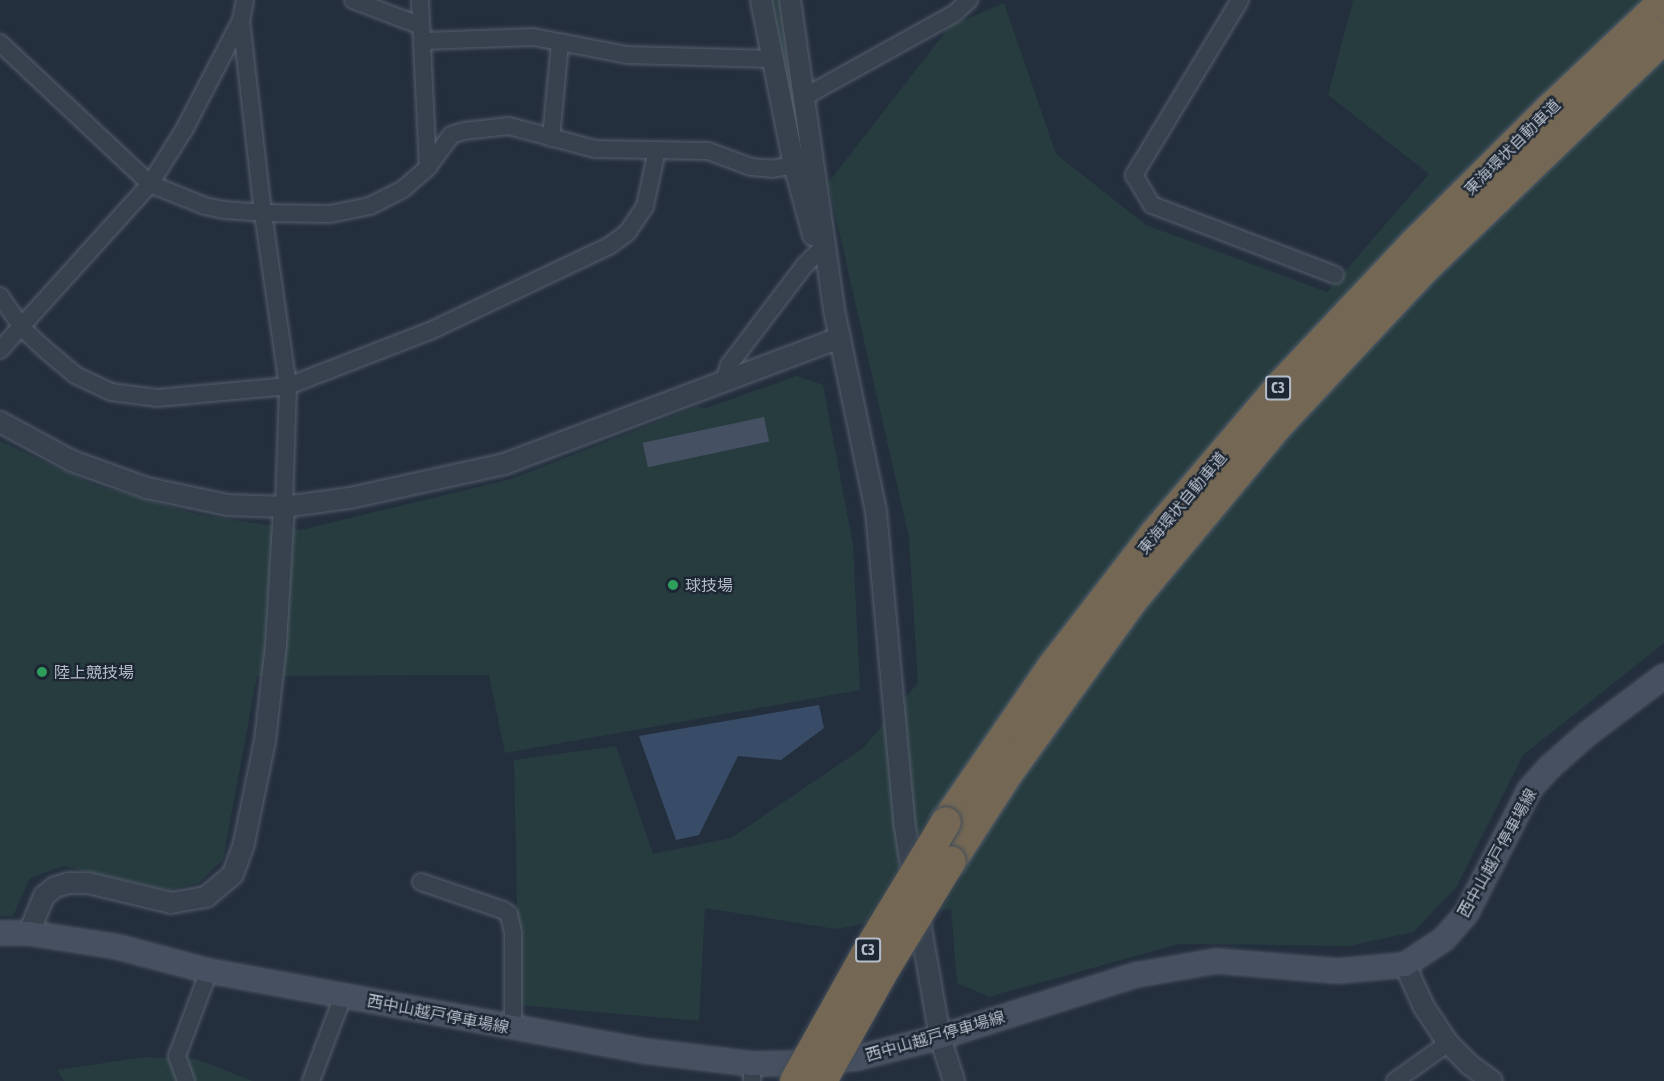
<!DOCTYPE html>
<html>
<head>
<meta charset="utf-8">
<style>
	body { margin:0 }
	#map { position:relative; width:1664px; height:1081px; overflow:hidden; background:#242f3e; font-family:"Asap Condensed","Noto Sans JP",sans-serif }
	div>[style] { position:absolute }
	.green>* { inset:0; background:#263c3f }
	.water>* { inset:0; background:#394c67 }
	.building>* { inset:0; background:#455162; transform-origin:0 0 }
	.roads { filter:drop-shadow(0 0 2px #565f6c) drop-shadow(0 0 2px #565f6c) }
	.minor>* { height:16px; margin:-8px; padding:0 8px; transform-origin:8px; border-radius:8px; background:#38414e }
	.tertiary>* { height:20px; margin:-10px; padding:0 10px; transform-origin:10px; border-radius:10px; background:#38414e }
	.secondary>* { height:22px; margin:-11px; padding:0 11px; transform-origin:11px; border-radius:11px; background:#465061 }
	.motorway>* { height:30px; margin:-15px; padding:0 15px; transform-origin:15px; border-radius:15px; background:#746855 }
	.bridges { filter:drop-shadow(0 0 2px #434c59) drop-shadow(0 0 2px #434c59) }
	.motorway-bridge>* { height:30px; margin:-15px; padding:0 15px; transform-origin:15px; border-radius:15px; background:#746855 }
	.dots>* { width:16px; height:16px; translate:-50% -50%; box-sizing:border-box; border:3px solid #1d2633; border-radius:50% }
	span { translate:-50% -50%; white-space:nowrap; text-align:center; line-height:1.15; -webkit-text-stroke:4.5px #1d2633; paint-order:stroke }
	.shield-label span { padding:2px 4px; background:#1d2633; border:2px solid; border-radius:4px; -webkit-text-stroke-width:0 }
	.shield-label { font-size:15px; color:#b4bcc9; font-weight:700 }
	.street-label { font-size:16px; color:#b4bcc9 }
	.poi-label { font-size:16px; color:#b4bcc9 }
	.left { translate:0 -50%; text-align:left }
</style>
</head>
<body>
<div id="map">
	<div class="green">
		<i style="clip-path:polygon(770px 0,783px 0,785px 33px,816px 223px)"></i>
		<i style="clip-path:polygon(1353px 0,1664px 0,1664px 643px,1523px 755px,1456px 888px,1413px 932px,1349px 946px,1178px 944px,989px 997px,957px 983px,951px 909px,835px 929px,705px 908px,699px 1021px,519px 1005px,514px 760px,616px 746px,653px 854px,731px 838px,863px 748px,918px 683px,909px 537px,828px 183px,950px 26px,1004px 3px,1056px 154px,1146px 225px,1327px 292px,1429px 174px,1328px 95px)"></i>
		<i style="clip-path:polygon(797px 376px,823px 385px,853px 545px,860px 690px,505px 753px,489px 675px,257px 676px,223px 860px,199px 883px,169px 890px,64px 866px,30px 878px,13px 916px,0 916px,0 441px,95px 485px,196px 514px,301px 530px,511px 479px,695px 407px,706px 408px)"></i>
		<i style="clip-path:polygon(144px 1057px,196px 1059px,253px 1081px,64px 1081px,57px 1070px)"></i>
	</div>
	<div class="water">
		<i style="clip-path:polygon(819px 705px,824px 728px,781px 760px,738px 756px,699px 835px,676px 840px,639px 736px)"></i>
	</div>
	<div class="building">
		<i style="left:764px;top:417px;width:25px;height:124px;rotate:78deg"></i>
	</div>
	<div class="roads">
		<div class="minor">
			<i style="left:245px;top:0;width:20px;rotate:101deg"></i>
			<i style="left:241px;top:20px;width:194px;rotate:83.5deg"></i>
			<i style="left:263px;top:213px;width:175px;rotate:81.8deg"></i>
			<i style="left:288px;top:386px;width:121px;rotate:91.9deg"></i>
			<i style="left:353px;top:0;width:73px;rotate:20.9deg"></i>
			<i style="left:420px;top:0;width:167px;rotate:87.3deg"></i>
			<i style="left:1240px;top:0;width:205px;rotate:121.2deg"></i>
			<i style="left:1134px;top:175px;width:35px;rotate:59deg"></i>
			<i style="left:1152px;top:205px;width:196px;rotate:20.9deg"></i>
			<i style="left:424px;top:41px;width:109px;rotate:-2.1deg"></i>
			<i style="left:533px;top:37px;width:96px;rotate:10.8deg"></i>
			<i style="left:627px;top:55px;width:146px;rotate:1.6deg"></i>
			<i style="left:0;top:43px;width:206px;rotate:43.2deg"></i>
			<i style="left:150px;top:184px;width:59px;rotate:21.8deg"></i>
			<i style="left:205px;top:206px;width:19px;rotate:12deg"></i>
			<i style="left:224px;top:210px;width:39px;rotate:4deg"></i>
			<i style="left:263px;top:213px;width:67px;rotate:0.9deg"></i>
			<i style="left:330px;top:214px;width:41px;rotate:-11.3deg"></i>
			<i style="left:370px;top:206px;width:36px;rotate:-27deg"></i>
			<i style="left:402px;top:190px;width:35px;rotate:-41deg"></i>
			<i style="left:428px;top:167px;width:39px;rotate:-54deg"></i>
			<i style="left:451px;top:135px;width:14px;rotate:-17deg"></i>
			<i style="left:464px;top:131px;width:45px;rotate:-6.3deg"></i>
			<i style="left:509px;top:126px;width:89px;rotate:15deg"></i>
			<i style="left:595px;top:149px;width:113px;rotate:1deg"></i>
			<i style="left:708px;top:151px;width:46px;rotate:20.4deg"></i>
			<i style="left:751px;top:167px;width:21px;rotate:5deg"></i>
			<i style="left:772px;top:169px;width:22px;rotate:-10deg"></i>
			<i style="left:804px;top:97px;width:171px;rotate:-29deg"></i>
			<i style="left:954px;top:14px;width:21px;rotate:-43deg"></i>
			<i style="left:551px;top:138px;width:96px;rotate:-84.6deg"></i>
			<i style="left:0;top:296px;width:39px;rotate:55deg"></i>
			<i style="left:22px;top:328px;width:35px;rotate:43deg"></i>
			<i style="left:48px;top:352px;width:35px;rotate:40deg"></i>
			<i style="left:75px;top:375px;width:40px;rotate:25deg"></i>
			<i style="left:111px;top:392px;width:46px;rotate:7.4deg"></i>
			<i style="left:157px;top:398px;width:132px;rotate:-5.2deg"></i>
			<i style="left:288px;top:386px;width:152px;rotate:-21.2deg"></i>
			<i style="left:430px;top:331px;width:198px;rotate:-25.4deg"></i>
			<i style="left:609px;top:246px;width:22px;rotate:-36deg"></i>
			<i style="left:627px;top:233px;width:32px;rotate:-56deg"></i>
			<i style="left:645px;top:206px;width:57px;rotate:-77.9deg"></i>
			<i style="left:0;top:350px;width:224px;rotate:-47.9deg"></i>
			<i style="left:150px;top:184px;width:64px;rotate:-57.8deg"></i>
			<i style="left:184px;top:130px;width:124px;rotate:-62.6deg"></i>
			<i style="left:725px;top:379px;width:15px;rotate:-74deg"></i>
			<i style="left:729px;top:365px;width:126px;rotate:-52.8deg"></i>
			<i style="left:805px;top:265px;width:18px;rotate:-45deg"></i>
			<i style="left:421px;top:882px;width:87px;rotate:18.9deg"></i>
			<i style="left:503px;top:910px;width:7px;rotate:34deg"></i>
			<i style="left:509px;top:914px;width:19px;rotate:78deg"></i>
			<i style="left:513px;top:933px;width:95px;rotate:90deg"></i>
			<i style="left:186px;top:1081px;width:27px;rotate:-110deg"></i>
			<i style="left:177px;top:1056px;width:91px;rotate:-69.4deg"></i>
			<i style="left:311px;top:1081px;width:91px;rotate:-69.4deg"></i>
			<i style="left:752px;top:1081px;width:17px;rotate:-90deg"></i>
			<i style="left:1395px;top:1081px;width:65px;rotate:-35.6deg"></i>
		</div>
		<div class="tertiary">
			<i style="left:761px;top:0;width:168px;rotate:78.7deg"></i>
			<i style="left:794px;top:165px;width:73px;rotate:74.8deg"></i>
			<i style="left:790px;top:0;width:313px;rotate:81.9deg"></i>
			<i style="left:834px;top:310px;width:205px;rotate:78.2deg"></i>
			<i style="left:876px;top:511px;width:317px;rotate:84.8deg"></i>
			<i style="left:905px;top:827px;width:53px;rotate:81.3deg"></i>
			<i style="left:0;top:422px;width:82px;rotate:28.4deg"></i>
			<i style="left:72px;top:461px;width:80px;rotate:19.8deg"></i>
			<i style="left:147px;top:488px;width:83px;rotate:11.9deg"></i>
			<i style="left:228px;top:505px;width:56px;rotate:2deg"></i>
			<i style="left:284px;top:507px;width:67px;rotate:-7.8deg"></i>
			<i style="left:350px;top:498px;width:158px;rotate:-12.4deg"></i>
			<i style="left:504px;top:464px;width:359px;rotate:-20.6deg"></i>
			<i style="left:918px;top:911px;width:128px;rotate:80.1deg"></i>
			<i style="left:940px;top:1037px;width:46px;rotate:72.3deg"></i>
			<i style="left:29px;top:933px;width:40px;rotate:-68deg"></i>
			<i style="left:44px;top:896px;width:14px;rotate:-39deg"></i>
			<i style="left:55px;top:887px;width:15px;rotate:-16deg"></i>
			<i style="left:69px;top:883px;width:19px"></i>
			<i style="left:88px;top:883px;width:85px;rotate:13.5deg"></i>
			<i style="left:171px;top:903px;width:36px;rotate:-10deg"></i>
			<i style="left:206px;top:897px;width:35px;rotate:-40deg"></i>
			<i style="left:233px;top:874px;width:33px;rotate:-70deg"></i>
			<i style="left:244px;top:843px;width:104px;rotate:-78.4deg"></i>
			<i style="left:265px;top:741px;width:97px;rotate:-83.5deg"></i>
			<i style="left:276px;top:645px;width:138px;rotate:-86.7deg"></i>
			<i style="left:1405px;top:965px;width:46px;rotate:65.7deg"></i>
			<i style="left:1424px;top:1007px;width:43px;rotate:56.3deg"></i>
			<i style="left:1448px;top:1043px;width:31px;rotate:45deg"></i>
			<i style="left:1470px;top:1065px;width:27px;rotate:36deg"></i>
		</div>
		<div class="secondary">
			<i style="left:0;top:933px;width:29px"></i>
			<i style="left:29px;top:933px;width:90px;rotate:8.9deg"></i>
			<i style="left:118px;top:947px;width:94px;rotate:14.8deg"></i>
			<i style="left:209px;top:971px;width:443px;rotate:10.4deg"></i>
			<i style="left:645px;top:1051px;width:108px;rotate:6.9deg"></i>
			<i style="left:752px;top:1064px;width:58px;rotate:-1deg"></i>
			<i style="left:810px;top:1063px;width:47px;rotate:-6.1deg"></i>
			<i style="left:857px;top:1058px;width:86px;rotate:-14.2deg"></i>
			<i style="left:940px;top:1037px;width:206px;rotate:-17.6deg"></i>
			<i style="left:1136px;top:975px;width:81px;rotate:-9.9deg"></i>
			<i style="left:1216px;top:961px;width:122px;rotate:4.7deg"></i>
			<i style="left:1338px;top:971px;width:67px;rotate:-5.1deg"></i>
			<i style="left:1405px;top:965px;width:47px;rotate:-33.7deg"></i>
			<i style="left:1444px;top:939px;width:33px;rotate:-49deg"></i>
			<i style="left:1466px;top:914px;width:140px;rotate:-62.9deg"></i>
			<i style="left:1530px;top:789px;width:31px;rotate:-48deg"></i>
			<i style="left:1551px;top:766px;width:48px;rotate:-41.6deg"></i>
			<i style="left:1587px;top:734px;width:96px;rotate:-37deg"></i>
		</div>
		<div class="motorway">
			<i style="left:946px;top:822px;width:189px;rotate:-55.6deg"></i>
			<i style="left:1053px;top:666px;width:164px;rotate:-52.4deg"></i>
			<i style="left:1153px;top:536px;width:201px;rotate:-49.6deg"></i>
			<i style="left:1283px;top:383px;width:191px;rotate:-46.7deg"></i>
			<i style="left:1414px;top:244px;width:194px;rotate:-44.8deg"></i>
			<i style="left:1552px;top:107px;width:154px;rotate:-43.4deg"></i>
			<i style="left:951px;top:861px;width:105px;rotate:-57.1deg"></i>
			<i style="left:1008px;top:773px;width:212px;rotate:-54.2deg"></i>
			<i style="left:1132px;top:601px;width:230px;rotate:-50.3deg"></i>
			<i style="left:1279px;top:424px;width:212px;rotate:-46.9deg"></i>
			<i style="left:1424px;top:269px;width:333px;rotate:-43.9deg"></i>
		</div>
	</div>
	<div class="bridges">
		<div class="motorway-bridge">
			<i style="left:795px;top:1081px;width:145px;rotate:-60.8deg"></i>
			<i style="left:866px;top:954px;width:154px;rotate:-58.8deg"></i>
			<i style="left:822px;top:1081px;width:131px;rotate:-60.7deg"></i>
			<i style="left:886px;top:967px;width:124px;rotate:-58.5deg"></i>
		</div>
	</div>
	<div class="dots">
		<i style="left:673px;top:585px;background:#2e9e5b"></i>
		<i style="left:42px;top:672px;background:#2e9e5b"></i>
	</div>
	<div class="shield-label">
		<span style="left:1278px;top:388px">C3</span>
		<span style="left:868px;top:950px">C3</span>
	</div>
	<div class="street-label">
		<span style="left:1512px;top:147px;rotate:-45deg">東海環状自動車道</span>
		<span style="left:1182px;top:503px;rotate:-50deg">東海環状自動車道</span>
		<span style="left:1497px;top:853px;rotate:-61deg">西中山越戸停車場線</span>
		<span style="left:438px;top:1014px;rotate:11deg">西中山越戸停車場線</span>
		<span style="left:935px;top:1036px;rotate:-16deg">西中山越戸停車場線</span>
	</div>
	<div class="poi-label">
		<span class="left" style="left:685px;top:585px">球技場</span>
		<span class="left" style="left:54px;top:672px">陸上競技場</span>
	</div>
</div>
</body>
</html>
